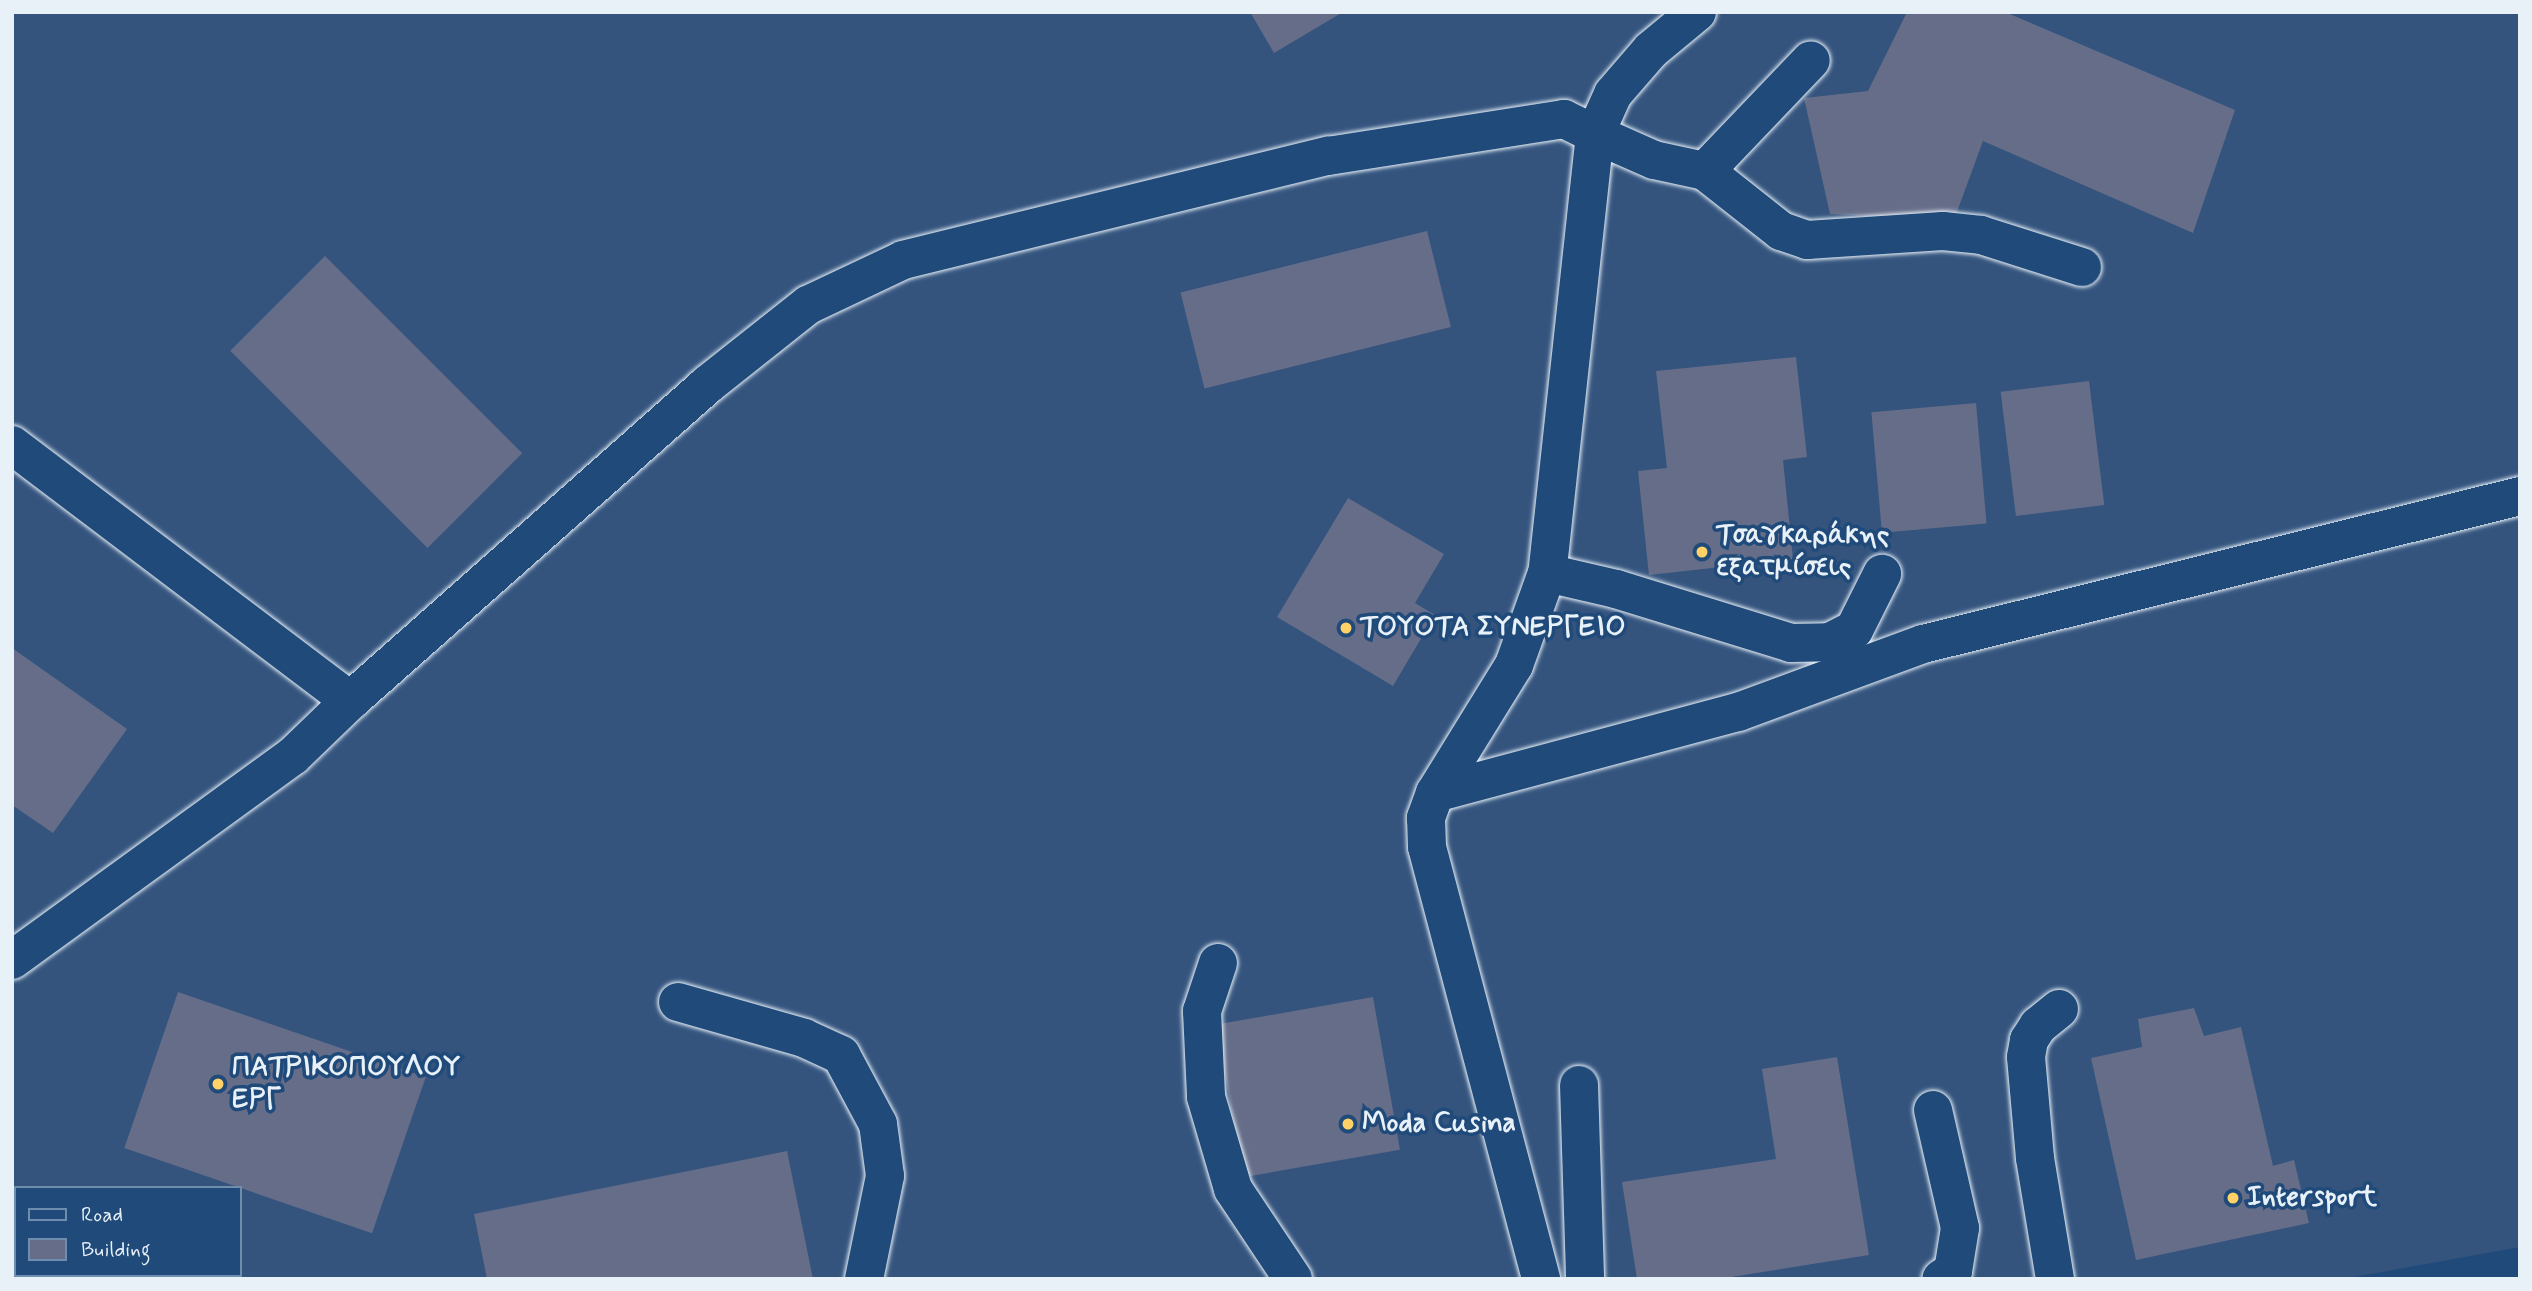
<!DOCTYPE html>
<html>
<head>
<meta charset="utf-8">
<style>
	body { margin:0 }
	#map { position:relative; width:2532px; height:1291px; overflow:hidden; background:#1f4a7a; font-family:Mynerve,sans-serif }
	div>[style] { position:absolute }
	.built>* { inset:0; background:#34547e }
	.building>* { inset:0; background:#656d89; transform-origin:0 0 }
	.roads { filter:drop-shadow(0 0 2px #e8f1f8) drop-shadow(0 0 2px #e8f1f8) }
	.minor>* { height:38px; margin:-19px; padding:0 19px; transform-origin:19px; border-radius:19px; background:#1f4a7a }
	.dots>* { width:19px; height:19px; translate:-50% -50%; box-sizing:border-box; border:4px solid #1f4a7a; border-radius:50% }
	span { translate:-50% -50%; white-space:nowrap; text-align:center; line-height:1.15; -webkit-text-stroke:7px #1f4a7a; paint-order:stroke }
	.poi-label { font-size:28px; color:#e8f1f8; font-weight:700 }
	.left { translate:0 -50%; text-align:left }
	.frame { position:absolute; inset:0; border:14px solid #e8f1f8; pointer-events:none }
	.legend { position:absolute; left:14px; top:1186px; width:228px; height:91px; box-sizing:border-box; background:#1f4a7a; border:2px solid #6f8dac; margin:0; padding:9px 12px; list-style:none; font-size:21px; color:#e8f1f8 }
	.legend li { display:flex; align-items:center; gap:14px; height:35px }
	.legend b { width:35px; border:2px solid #6f8dac }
</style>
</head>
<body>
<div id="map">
	<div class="built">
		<i style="clip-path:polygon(evenodd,12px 12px,2520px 12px,2520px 1247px,2343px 1279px,12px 1279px,12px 12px,16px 1188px,240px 1188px,240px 1275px,16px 1275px,16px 1188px)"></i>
	</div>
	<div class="building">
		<i style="clip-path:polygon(1250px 12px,1343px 12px,1274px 53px)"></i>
		<i style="clip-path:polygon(1907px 12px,2005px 12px,2235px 110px,2193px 233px,1983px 141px,1954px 220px,1830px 214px,1804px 98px,1868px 91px)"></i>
		<i style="left:1427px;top:231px;width:99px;height:254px;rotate:76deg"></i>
		<i style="left:325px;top:256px;width:279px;height:134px;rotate:45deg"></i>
		<i style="clip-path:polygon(1796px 357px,1807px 457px,1783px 460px,1793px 559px,1649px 575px,1638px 471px,1667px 468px,1656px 371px)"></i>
		<i style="left:2089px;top:381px;width:125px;height:89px;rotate:83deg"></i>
		<i style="left:1976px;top:403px;width:121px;height:105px;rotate:85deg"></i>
		<i style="clip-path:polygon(1348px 498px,1444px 554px,1415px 603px,1435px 615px,1393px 686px,1277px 617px)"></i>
		<i style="clip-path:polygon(12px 648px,127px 729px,53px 833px,12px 805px)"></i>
		<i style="left:178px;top:992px;width:262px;height:165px;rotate:19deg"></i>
		<i style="left:1373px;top:997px;width:155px;height:159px;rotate:80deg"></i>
		<i style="clip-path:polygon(2194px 1008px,2204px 1036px,2241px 1027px,2273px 1166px,2294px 1160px,2309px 1223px,2136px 1260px,2091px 1058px,2142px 1047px,2138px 1019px)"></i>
		<i style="clip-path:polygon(1837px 1057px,1869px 1255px,1719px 1279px,1637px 1279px,1622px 1182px,1776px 1159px,1762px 1069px)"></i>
		<i style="clip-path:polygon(787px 1151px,813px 1279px,487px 1279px,474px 1214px)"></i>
	</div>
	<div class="roads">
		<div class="minor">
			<i style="left:1697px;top:12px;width:60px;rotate:140.4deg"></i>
			<i style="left:1651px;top:50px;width:58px;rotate:130.8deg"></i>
			<i style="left:1613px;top:94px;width:44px;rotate:114.2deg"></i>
			<i style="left:1595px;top:134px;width:64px;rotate:23.8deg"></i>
			<i style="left:1654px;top:160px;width:52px;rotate:12.2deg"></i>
			<i style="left:1705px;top:171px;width:97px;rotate:38.3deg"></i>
			<i style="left:1781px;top:231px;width:28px;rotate:19deg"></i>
			<i style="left:1807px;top:240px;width:136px;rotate:-3.8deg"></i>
			<i style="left:1943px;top:231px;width:38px;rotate:6deg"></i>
			<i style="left:1981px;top:235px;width:106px;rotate:17.6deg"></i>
			<i style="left:1705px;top:171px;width:153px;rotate:-46.3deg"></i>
			<i style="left:12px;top:445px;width:424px;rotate:37.1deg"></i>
			<i style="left:1547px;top:573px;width:71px;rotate:13.1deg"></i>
			<i style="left:1616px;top:589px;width:183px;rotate:17.1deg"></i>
			<i style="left:1791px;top:643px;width:39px;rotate:-1deg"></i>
			<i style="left:1830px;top:642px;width:27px;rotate:-27deg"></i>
			<i style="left:1854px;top:630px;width:63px;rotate:-63.4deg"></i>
			<i style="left:1435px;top:793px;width:314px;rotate:-15deg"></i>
			<i style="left:1738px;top:712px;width:197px;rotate:-20.2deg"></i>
			<i style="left:1923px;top:644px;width:615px;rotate:-13.92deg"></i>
			<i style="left:12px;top:960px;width:347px;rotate:-36deg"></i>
			<i style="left:293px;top:756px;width:79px;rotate:-44deg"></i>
			<i style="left:350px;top:701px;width:477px;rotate:-41.5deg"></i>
			<i style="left:707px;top:385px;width:129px;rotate:-38.4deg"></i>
			<i style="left:808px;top:305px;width:105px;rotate:-25.3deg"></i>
			<i style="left:903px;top:260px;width:438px;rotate:-13.8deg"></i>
			<i style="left:1328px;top:156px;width:239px;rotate:-8.9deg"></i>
			<i style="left:1564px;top:119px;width:34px;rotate:26deg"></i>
			<i style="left:1595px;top:134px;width:442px;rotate:96.2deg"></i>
			<i style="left:1547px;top:573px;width:98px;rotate:109.7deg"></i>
			<i style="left:1514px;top:665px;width:150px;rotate:121.7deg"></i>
			<i style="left:1435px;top:793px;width:27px;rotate:110deg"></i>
			<i style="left:1426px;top:818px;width:29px;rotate:88deg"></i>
			<i style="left:1427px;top:847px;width:447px;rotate:75.2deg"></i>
			<i style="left:1218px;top:963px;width:51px;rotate:108.4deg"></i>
			<i style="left:1202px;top:1011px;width:86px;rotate:87.3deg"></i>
			<i style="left:1206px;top:1097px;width:96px;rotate:73.6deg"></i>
			<i style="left:1233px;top:1189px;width:108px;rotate:56.3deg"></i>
			<i style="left:678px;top:1002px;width:131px;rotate:15.9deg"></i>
			<i style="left:804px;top:1038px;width:41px;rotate:24.7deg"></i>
			<i style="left:841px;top:1055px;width:78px;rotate:61.8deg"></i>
			<i style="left:878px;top:1124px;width:52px;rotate:82.3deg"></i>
			<i style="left:885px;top:1176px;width:105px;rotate:101.5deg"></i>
			<i style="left:1579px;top:1085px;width:194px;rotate:88.2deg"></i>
			<i style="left:1933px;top:1110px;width:121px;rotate:77.1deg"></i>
			<i style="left:1960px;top:1228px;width:44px;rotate:99.2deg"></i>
			<i style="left:1953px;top:1271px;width:14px;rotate:146deg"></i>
			<i style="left:2055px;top:1279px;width:123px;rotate:-99.4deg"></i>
			<i style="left:2035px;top:1158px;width:101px;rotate:-95.1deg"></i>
			<i style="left:2026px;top:1057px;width:17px;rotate:-80deg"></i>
			<i style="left:2029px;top:1040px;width:17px;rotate:-57deg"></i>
			<i style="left:2038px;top:1026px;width:27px;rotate:-39deg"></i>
		</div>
	</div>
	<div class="dots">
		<i style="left:1702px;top:552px;background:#ffd166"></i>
		<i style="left:1346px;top:628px;background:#ffd166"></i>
		<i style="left:218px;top:1084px;background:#ffd166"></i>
		<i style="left:1348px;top:1124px;background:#ffd166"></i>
		<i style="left:2233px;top:1198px;background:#ffd166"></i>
	</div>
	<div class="poi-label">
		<span class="left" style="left:1716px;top:552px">Τσαγκαράκης<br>εξατμίσεις</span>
		<span class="left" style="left:1360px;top:628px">ΤΟΥΟΤΑ ΣΥΝΕΡΓΕΙΟ</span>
		<span class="left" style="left:232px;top:1084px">ΠΑΤΡΙΚΟΠΟΥΛΟΥ<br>ΕΡΓ</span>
		<span class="left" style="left:1362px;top:1124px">Moda Cusina</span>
		<span class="left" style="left:2247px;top:1198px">Intersport</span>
	</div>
	<div class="frame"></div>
	<ul class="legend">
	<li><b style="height:9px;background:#1f4a7a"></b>Road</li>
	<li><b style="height:19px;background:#656d89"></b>Building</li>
	</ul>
</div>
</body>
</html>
